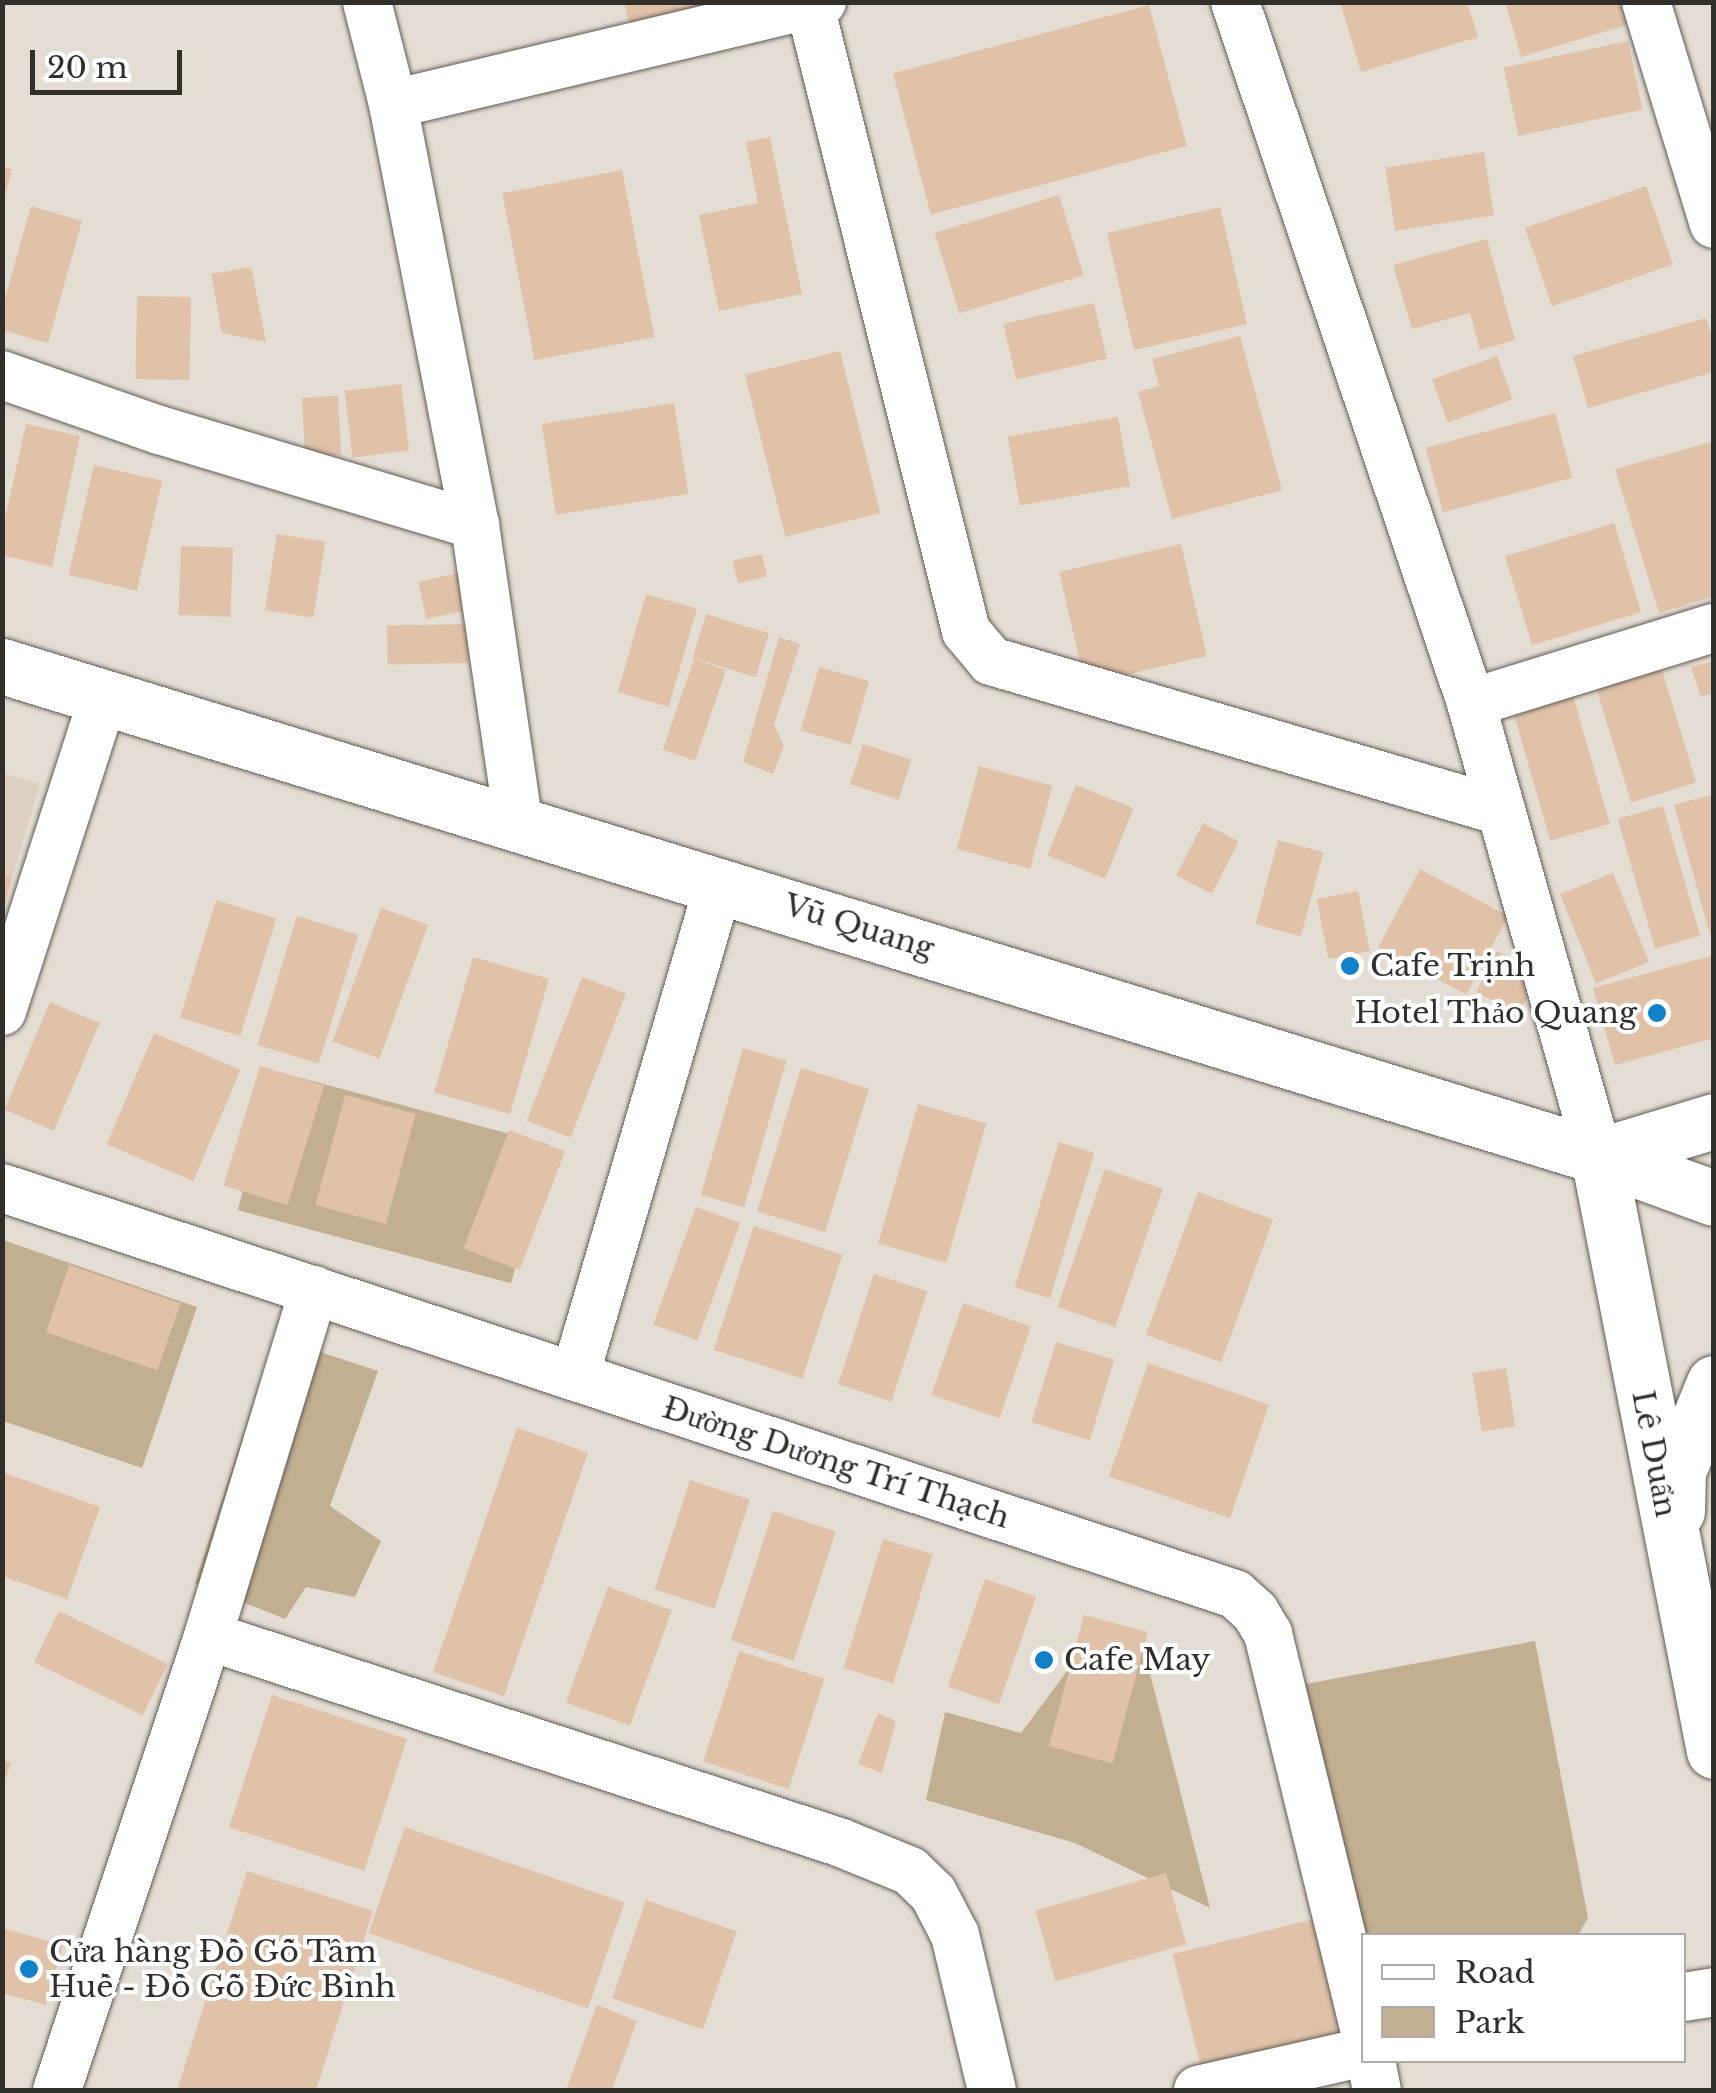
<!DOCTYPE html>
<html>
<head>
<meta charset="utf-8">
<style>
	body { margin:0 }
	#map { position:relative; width:1716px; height:2093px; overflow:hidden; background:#e4ddd3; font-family:"Libre Baskerville",serif }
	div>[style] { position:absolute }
	.built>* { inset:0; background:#dcd0c0 }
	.green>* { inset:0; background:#c2ae91; transform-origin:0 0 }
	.building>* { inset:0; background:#e0c2a9; transform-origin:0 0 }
	.roads { filter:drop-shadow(0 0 2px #625c53) drop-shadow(0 0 2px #625c53) }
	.minor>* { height:48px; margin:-24px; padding:0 24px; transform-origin:24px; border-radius:24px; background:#fff }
	.secondary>* { height:55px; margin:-27.5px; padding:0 27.5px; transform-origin:27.5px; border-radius:27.5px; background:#fff }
	.dots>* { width:28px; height:28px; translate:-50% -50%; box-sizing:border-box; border:5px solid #fff; border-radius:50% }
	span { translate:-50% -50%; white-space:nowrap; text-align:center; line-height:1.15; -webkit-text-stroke:8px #fff; paint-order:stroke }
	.street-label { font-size:30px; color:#322f2b }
	.poi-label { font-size:30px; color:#322f2b }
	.left { translate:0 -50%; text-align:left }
	.right { translate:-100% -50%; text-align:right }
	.frame { position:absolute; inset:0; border:5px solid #322f2b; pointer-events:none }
	.legend { position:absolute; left:1361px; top:1933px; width:325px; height:130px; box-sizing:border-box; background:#fff; border:2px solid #adacaa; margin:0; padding:12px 18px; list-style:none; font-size:30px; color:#322f2b }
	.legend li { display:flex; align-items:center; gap:20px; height:50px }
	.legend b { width:50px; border:2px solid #adacaa }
	.scale { position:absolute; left:30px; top:50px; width:152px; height:45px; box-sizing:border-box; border:5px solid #322f2b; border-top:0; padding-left:12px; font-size:30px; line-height:35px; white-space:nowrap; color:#322f2b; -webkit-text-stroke:8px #fff; paint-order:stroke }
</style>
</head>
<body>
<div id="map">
	<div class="built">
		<i style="clip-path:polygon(3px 773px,40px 784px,3px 908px)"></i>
	</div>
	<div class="green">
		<i style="left:275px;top:1071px;width:283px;height:144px;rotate:15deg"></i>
		<i style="clip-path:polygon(3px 1240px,197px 1307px,142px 1468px,3px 1421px)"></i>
		<i style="clip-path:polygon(275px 1337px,378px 1371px,330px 1506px,381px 1541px,355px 1597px,306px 1587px,285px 1619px,195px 1583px)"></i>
		<i style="clip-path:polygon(1102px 1624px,1144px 1650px,1210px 1908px,1075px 1843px,926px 1800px,945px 1712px,1021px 1733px)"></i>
		<i style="clip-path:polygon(1535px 1641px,1588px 1918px,1578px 1935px,1364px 1936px,1295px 1686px)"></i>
	</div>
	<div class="building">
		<i style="clip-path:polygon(624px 2px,765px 2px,633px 39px)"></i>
		<i style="clip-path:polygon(1340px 2px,1467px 2px,1478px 37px,1361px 72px)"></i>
		<i style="clip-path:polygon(1505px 2px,1626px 2px,1633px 23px,1521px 57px)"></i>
		<i style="left:1149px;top:5px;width:146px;height:265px;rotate:75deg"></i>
		<i style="left:1628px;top:41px;width:70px;height:127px;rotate:78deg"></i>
		<i style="clip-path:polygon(770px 137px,802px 294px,719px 311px,699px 215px,758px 203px,746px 142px)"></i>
		<i style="left:1484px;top:152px;width:64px;height:100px;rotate:81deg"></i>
		<i style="clip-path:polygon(2px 167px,12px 169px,4px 199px,2px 198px)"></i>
		<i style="left:622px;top:170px;width:170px;height:122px;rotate:79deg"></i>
		<i style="left:1646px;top:186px;width:83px;height:128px;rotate:71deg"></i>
		<i style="left:1059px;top:195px;width:84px;height:130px;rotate:73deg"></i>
		<i style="clip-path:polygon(31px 206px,82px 221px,48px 343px,2px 330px,2px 309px)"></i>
		<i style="left:1220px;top:207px;width:120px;height:116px;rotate:77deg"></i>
		<i style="clip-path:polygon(1487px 239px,1515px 340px,1480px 350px,1470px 313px,1412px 329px,1393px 265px)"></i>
		<i style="clip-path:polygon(251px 267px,266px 342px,222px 333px,211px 274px)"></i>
		<i style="left:137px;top:296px;width:54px;height:83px;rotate:1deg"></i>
		<i style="left:1094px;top:303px;width:57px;height:93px;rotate:77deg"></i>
		<i style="clip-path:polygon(1706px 318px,1714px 344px,1714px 372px,1588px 408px,1573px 356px)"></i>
		<i style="clip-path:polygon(1240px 336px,1282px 490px,1172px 519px,1138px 392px,1159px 386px,1152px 359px)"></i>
		<i style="left:840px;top:351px;width:167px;height:98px;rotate:76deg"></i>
		<i style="left:1497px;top:356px;width:46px;height:69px;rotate:70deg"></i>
		<i style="left:401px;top:384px;width:67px;height:57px;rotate:83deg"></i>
		<i style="left:338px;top:396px;width:59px;height:36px;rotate:87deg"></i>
		<i style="left:674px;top:403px;width:92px;height:134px;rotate:81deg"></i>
		<i style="left:1555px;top:413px;width:67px;height:134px;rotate:75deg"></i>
		<i style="left:1118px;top:417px;width:70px;height:112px;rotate:80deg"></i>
		<i style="clip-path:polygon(26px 424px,80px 436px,52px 567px,2px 555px,2px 532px)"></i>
		<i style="clip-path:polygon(1714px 441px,1714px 596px,1659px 613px,1615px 469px)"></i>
		<i style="left:94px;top:465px;width:70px;height:113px;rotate:13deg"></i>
		<i style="left:1614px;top:523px;width:93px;height:114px;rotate:73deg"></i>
		<i style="left:277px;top:534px;width:49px;height:77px;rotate:9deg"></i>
		<i style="left:1181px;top:544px;width:115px;height:125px;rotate:77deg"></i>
		<i style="left:181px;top:546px;width:52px;height:69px;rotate:2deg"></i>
		<i style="left:762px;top:554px;width:23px;height:30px;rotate:77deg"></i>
		<i style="left:473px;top:570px;width:38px;height:56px;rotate:78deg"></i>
		<i style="left:646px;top:594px;width:53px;height:102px;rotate:16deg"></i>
		<i style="left:706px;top:614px;width:66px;height:46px;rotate:17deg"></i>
		<i style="left:468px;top:624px;width:39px;height:81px;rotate:89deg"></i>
		<i style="clip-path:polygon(779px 637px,800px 644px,774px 725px,784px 746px,773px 774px,743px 762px)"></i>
		<i style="left:694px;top:659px;width:34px;height:96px;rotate:19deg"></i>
		<i style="clip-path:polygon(1714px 661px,1714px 693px,1701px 697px,1691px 667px)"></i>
		<i style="left:1660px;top:664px;width:124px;height:68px;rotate:73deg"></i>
		<i style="left:819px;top:667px;width:52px;height:66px;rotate:16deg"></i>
		<i style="left:1572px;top:692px;width:137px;height:62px;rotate:74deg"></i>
		<i style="left:863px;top:744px;width:51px;height:42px;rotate:18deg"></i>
		<i style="left:979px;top:766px;width:76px;height:86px;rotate:15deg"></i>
		<i style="left:1076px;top:785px;width:62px;height:76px;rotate:22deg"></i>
		<i style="clip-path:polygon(1714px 794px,1714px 934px,1710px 935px,1674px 805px)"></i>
		<i style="left:1663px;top:806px;width:135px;height:47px;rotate:74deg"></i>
		<i style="left:1203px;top:823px;width:40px;height:59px;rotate:27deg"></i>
		<i style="left:1278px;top:840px;width:47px;height:87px;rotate:15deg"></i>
		<i style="left:1420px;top:869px;width:100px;height:89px;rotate:28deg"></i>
		<i style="left:1613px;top:873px;width:96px;height:57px;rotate:68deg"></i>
		<i style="clip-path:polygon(2px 875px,12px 878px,4px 908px,2px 908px)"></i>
		<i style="left:1358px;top:891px;width:61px;height:42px;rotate:79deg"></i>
		<i style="left:216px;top:900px;width:63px;height:123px;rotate:17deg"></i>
		<i style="left:381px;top:908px;width:50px;height:142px;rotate:20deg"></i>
		<i style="left:297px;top:916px;width:64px;height:135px;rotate:17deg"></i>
		<i style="left:1497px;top:951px;width:48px;height:46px;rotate:27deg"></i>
		<i style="clip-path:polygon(1714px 955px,1714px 1038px,1615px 1065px,1593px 988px)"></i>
		<i style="left:473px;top:957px;width:79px;height:141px;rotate:16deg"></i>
		<i style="left:582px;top:977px;width:47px;height:154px;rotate:21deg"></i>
		<i style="left:50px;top:1002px;width:54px;height:117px;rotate:23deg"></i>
		<i style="left:154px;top:1033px;width:94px;height:121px;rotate:23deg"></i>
		<i style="left:743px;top:1048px;width:45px;height:153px;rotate:16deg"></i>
		<i style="left:260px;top:1066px;width:67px;height:125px;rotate:17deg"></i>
		<i style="left:801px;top:1068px;width:71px;height:150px;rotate:17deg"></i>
		<i style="left:345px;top:1095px;width:73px;height:114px;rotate:15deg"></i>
		<i style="left:918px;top:1104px;width:71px;height:145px;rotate:16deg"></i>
		<i style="left:509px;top:1130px;width:60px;height:127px;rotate:21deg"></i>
		<i style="left:1059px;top:1142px;width:37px;height:152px;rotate:17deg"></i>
		<i style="left:1105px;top:1169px;width:61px;height:146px;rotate:19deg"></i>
		<i style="left:1198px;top:1192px;width:80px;height:152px;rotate:20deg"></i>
		<i style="left:696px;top:1207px;width:47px;height:125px;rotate:20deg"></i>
		<i style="left:754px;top:1226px;width:93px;height:130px;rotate:18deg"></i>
		<i style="left:69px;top:1265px;width:118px;height:71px;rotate:19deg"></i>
		<i style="left:874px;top:1274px;width:56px;height:116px;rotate:18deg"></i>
		<i style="left:963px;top:1303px;width:72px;height:97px;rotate:19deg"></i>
		<i style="left:1056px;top:1342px;width:61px;height:84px;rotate:17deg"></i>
		<i style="left:1148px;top:1363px;width:128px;height:120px;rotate:19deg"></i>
		<i style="left:1506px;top:1368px;width:59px;height:34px;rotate:81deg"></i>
		<i style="left:517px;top:1428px;width:75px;height:258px;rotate:19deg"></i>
		<i style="clip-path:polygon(2px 1472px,100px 1507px,67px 1599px,2px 1576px)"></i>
		<i style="left:690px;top:1480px;width:63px;height:115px;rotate:18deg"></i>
		<i style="left:773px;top:1511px;width:66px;height:136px;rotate:18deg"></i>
		<i style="left:883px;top:1539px;width:52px;height:135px;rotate:17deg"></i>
		<i style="left:985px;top:1579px;width:54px;height:114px;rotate:19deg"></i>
		<i style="left:608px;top:1587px;width:68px;height:123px;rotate:20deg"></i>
		<i style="left:59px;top:1611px;width:121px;height:57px;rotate:26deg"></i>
		<i style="left:1084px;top:1615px;width:66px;height:136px;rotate:15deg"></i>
		<i style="left:739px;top:1651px;width:90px;height:116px;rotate:18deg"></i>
		<i style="left:272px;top:1695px;width:142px;height:139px;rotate:18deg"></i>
		<i style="clip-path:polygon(878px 1713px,896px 1721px,882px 1773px,858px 1764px)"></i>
		<i style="clip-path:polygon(2px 1760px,11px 1763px,3px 1785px,2px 1785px)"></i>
		<i style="left:405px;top:1827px;width:232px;height:112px;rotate:19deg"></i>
		<i style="clip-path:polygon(247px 1871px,373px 1911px,316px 2090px,177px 2090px)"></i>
		<i style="left:1166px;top:1873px;width:74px;height:136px;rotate:74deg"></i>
		<i style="left:646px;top:1900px;width:96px;height:104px;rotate:19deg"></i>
		<i style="left:1322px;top:1917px;width:118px;height:154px;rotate:76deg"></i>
		<i style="clip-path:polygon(2px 1928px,63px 1945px,46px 2005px,2px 1993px)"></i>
		<i style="clip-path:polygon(597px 2005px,637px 2021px,612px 2090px,566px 2090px)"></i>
	</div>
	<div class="roads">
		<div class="minor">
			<i style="left:367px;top:2px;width:105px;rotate:75.7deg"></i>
			<i style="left:393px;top:104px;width:429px;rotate:79deg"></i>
			<i style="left:475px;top:525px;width:303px;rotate:81.7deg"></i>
			<i style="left:809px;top:2px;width:648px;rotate:75.99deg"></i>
			<i style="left:966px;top:631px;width:39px;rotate:50deg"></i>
			<i style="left:991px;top:661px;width:532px;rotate:16.39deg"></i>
			<i style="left:1235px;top:2px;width:740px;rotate:71.39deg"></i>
			<i style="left:1471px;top:703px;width:470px;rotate:74.3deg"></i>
			<i style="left:1646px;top:2px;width:232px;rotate:73deg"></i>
			<i style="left:393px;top:104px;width:441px;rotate:-13.4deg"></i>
			<i style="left:2px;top:375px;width:166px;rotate:19.3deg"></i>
			<i style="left:159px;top:430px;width:330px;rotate:16.7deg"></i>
			<i style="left:1471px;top:703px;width:254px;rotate:-17.2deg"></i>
			<i style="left:2px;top:1011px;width:331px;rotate:-72.1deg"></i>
			<i style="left:2px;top:1188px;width:1298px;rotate:18.23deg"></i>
			<i style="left:1235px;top:1594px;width:27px;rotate:42deg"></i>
			<i style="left:1255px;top:1612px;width:26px;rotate:59deg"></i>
			<i style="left:1268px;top:1634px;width:406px;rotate:76.3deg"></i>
			<i style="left:575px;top:1376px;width:513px;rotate:-73.69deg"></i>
			<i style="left:208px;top:1636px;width:664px;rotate:18.08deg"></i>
			<i style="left:839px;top:1842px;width:77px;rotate:22.2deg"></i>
			<i style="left:910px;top:1871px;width:32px;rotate:44deg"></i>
			<i style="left:933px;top:1893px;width:47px;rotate:62.4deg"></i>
			<i style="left:955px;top:1935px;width:159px;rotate:76.6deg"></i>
			<i style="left:1684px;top:1997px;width:30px;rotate:-9deg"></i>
			<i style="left:1371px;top:2060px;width:31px;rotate:79deg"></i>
			<i style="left:57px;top:2090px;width:478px;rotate:-71.6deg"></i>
			<i style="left:208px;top:1636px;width:362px;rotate:-73deg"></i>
			<i style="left:1198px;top:2090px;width:170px;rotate:-12.9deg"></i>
		</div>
		<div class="secondary">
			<i style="left:2px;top:666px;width:1670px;rotate:17.07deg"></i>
			<i style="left:1598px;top:1156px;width:123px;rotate:19.9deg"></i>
			<i style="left:1598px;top:1156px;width:606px;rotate:78.97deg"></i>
			<i style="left:1598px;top:1156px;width:121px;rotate:-16.8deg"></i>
			<i style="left:1677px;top:1511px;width:40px;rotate:-88.6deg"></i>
			<i style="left:1678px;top:1471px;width:95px;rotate:-67.8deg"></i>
		</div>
	</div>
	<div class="dots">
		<i style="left:1350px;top:966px;background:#1181ca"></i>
		<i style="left:1657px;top:1013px;background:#1181ca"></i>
		<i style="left:1044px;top:1660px;background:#1181ca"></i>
		<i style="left:29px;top:1969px;background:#1181ca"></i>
	</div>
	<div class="street-label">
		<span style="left:859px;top:927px;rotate:17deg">Vũ Quang</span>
		<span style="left:1654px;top:1454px;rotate:79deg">Lê Duẩn</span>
		<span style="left:836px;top:1463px;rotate:18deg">Đường Dương Trí Thạch</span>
	</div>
	<div class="poi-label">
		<span class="left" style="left:1370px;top:966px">Cafe Trịnh</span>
		<span class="right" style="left:1637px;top:1013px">Hotel Thảo Quang</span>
		<span class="left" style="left:1064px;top:1660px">Cafe May</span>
		<span class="left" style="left:49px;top:1969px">Cửa hàng Đồ Gỗ Tâm<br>Huề - Đồ Gỗ Đức Bình</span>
	</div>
	<div class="frame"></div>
	<ul class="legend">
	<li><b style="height:12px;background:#fff"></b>Road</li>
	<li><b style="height:28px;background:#c2ae91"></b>Park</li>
	</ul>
	<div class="scale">20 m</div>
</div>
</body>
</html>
